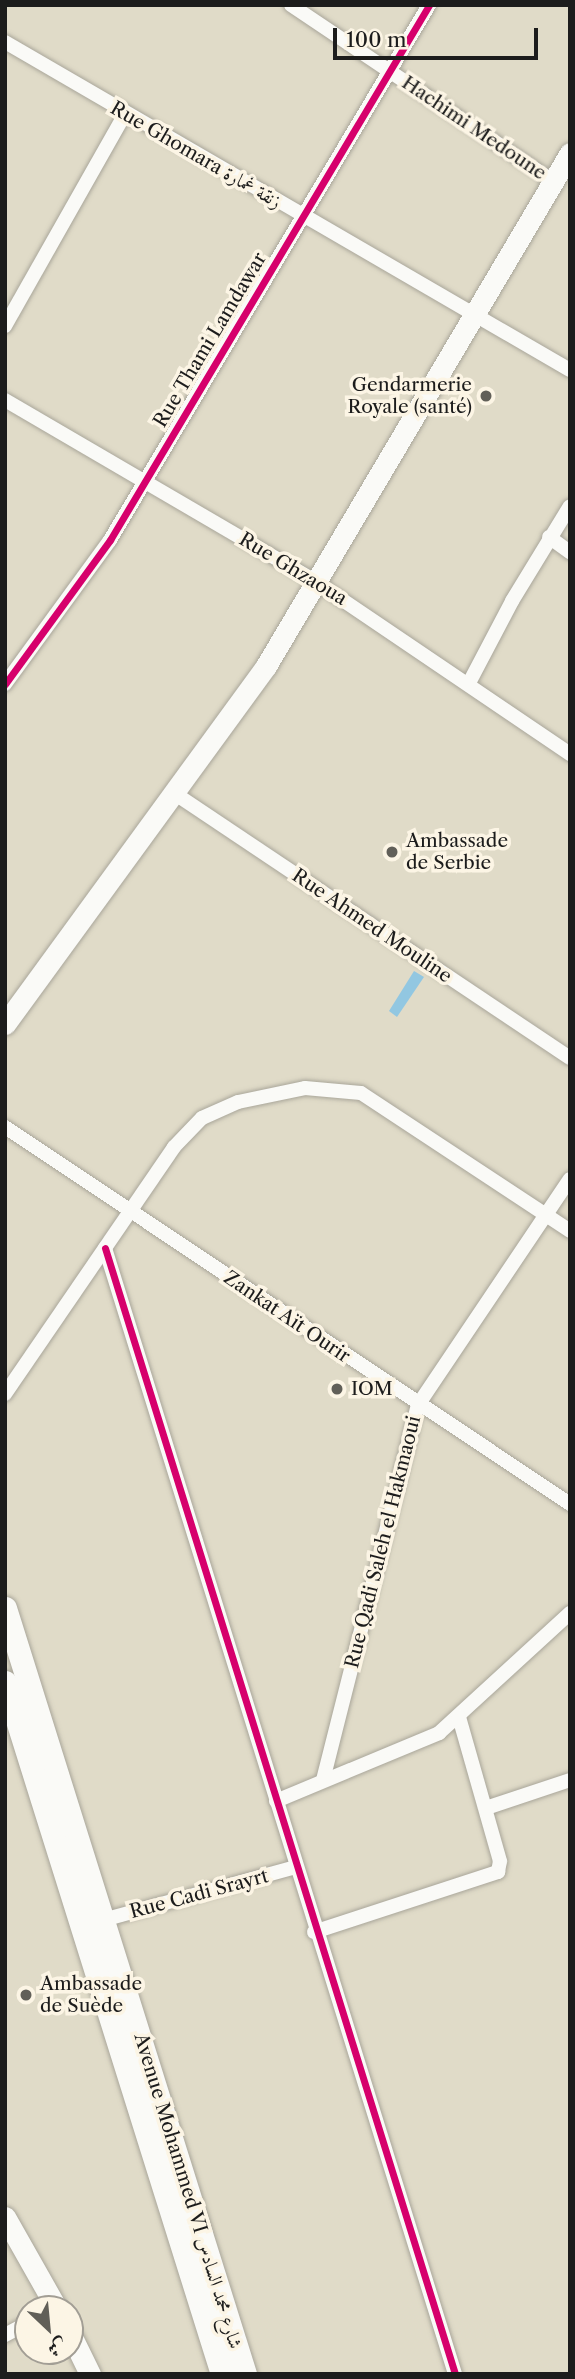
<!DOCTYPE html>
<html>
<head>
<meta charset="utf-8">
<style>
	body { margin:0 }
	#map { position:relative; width:575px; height:2379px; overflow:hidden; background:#e0dbc8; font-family:"Libre Caslon Text",Amiri,serif }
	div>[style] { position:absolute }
	.water>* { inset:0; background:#92c7e1 }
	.roads { filter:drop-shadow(0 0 2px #a9a69a) drop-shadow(0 0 2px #a9a69a) }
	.minor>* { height:14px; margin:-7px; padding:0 7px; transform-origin:7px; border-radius:7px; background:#fafaf7 }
	.secondary>* { height:21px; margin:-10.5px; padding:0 10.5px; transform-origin:10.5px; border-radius:10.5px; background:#fafaf7 }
	.primary>* { height:23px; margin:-11.5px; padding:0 11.5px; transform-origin:11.5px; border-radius:11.5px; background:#fafaf7 }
	.cycleway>* { height:7px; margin:-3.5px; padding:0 3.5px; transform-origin:3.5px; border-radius:3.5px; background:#d6006c }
	.dots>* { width:19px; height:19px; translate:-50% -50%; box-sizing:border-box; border:4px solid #fcf5e5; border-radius:50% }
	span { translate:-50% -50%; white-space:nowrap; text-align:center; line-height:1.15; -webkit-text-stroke:7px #fcf5e5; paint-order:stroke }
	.street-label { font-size:19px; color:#1c1c1c }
	.poi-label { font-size:19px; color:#1c1c1c }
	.right { translate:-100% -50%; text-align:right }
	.left { translate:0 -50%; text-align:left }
	.frame { position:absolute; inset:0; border:7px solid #1c1c1c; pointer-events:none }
	.north { position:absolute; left:14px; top:2295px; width:70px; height:70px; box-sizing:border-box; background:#fcf5e5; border:2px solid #a29e95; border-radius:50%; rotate:154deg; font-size:19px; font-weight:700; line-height:28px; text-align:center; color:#1c1c1c }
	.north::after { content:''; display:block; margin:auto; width:24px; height:32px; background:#615f58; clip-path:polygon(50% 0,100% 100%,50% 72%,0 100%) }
	.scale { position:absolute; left:333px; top:28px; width:205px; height:32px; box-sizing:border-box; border:4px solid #1c1c1c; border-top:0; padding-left:9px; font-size:21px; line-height:24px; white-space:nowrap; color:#1c1c1c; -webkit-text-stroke:5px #fcf5e5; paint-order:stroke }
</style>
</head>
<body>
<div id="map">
	<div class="water">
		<i style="clip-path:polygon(414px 971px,424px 977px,397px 1017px,389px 1011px)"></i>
	</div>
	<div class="roads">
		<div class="minor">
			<i style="left:291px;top:5px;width:316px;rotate:33.9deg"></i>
			<i style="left:5px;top:42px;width:653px;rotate:30.14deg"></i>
			<i style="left:5px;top:326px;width:244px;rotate:-60.5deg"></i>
			<i style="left:5px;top:400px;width:360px;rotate:30.3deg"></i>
			<i style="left:316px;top:582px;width:307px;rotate:34.1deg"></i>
			<i style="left:549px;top:537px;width:26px;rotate:36deg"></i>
			<i style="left:469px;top:683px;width:93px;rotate:-62.3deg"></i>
			<i style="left:512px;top:601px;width:111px;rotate:-58.6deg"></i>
			<i style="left:5px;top:684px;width:178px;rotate:-53.9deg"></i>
			<i style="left:110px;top:540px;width:623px;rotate:-59.19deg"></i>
			<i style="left:174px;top:793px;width:476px;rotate:33.8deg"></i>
			<i style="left:5px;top:1127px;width:679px;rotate:33.71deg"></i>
			<i style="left:105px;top:1248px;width:1179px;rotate:72.73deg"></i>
			<i style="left:5px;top:1394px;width:299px;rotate:-55.6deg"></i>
			<i style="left:174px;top:1147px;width:40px;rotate:-46deg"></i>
			<i style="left:202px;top:1118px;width:39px;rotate:-24deg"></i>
			<i style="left:238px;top:1102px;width:68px;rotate:-11.8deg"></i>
			<i style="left:305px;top:1088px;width:56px;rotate:5.1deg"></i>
			<i style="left:361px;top:1093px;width:250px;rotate:33.4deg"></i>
			<i style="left:323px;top:1780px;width:387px;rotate:-75.8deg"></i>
			<i style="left:418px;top:1405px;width:272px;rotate:-56.1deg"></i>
			<i style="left:276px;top:1801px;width:177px;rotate:-22.6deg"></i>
			<i style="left:439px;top:1733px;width:178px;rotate:-42.5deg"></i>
			<i style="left:486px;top:1808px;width:89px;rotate:-18.4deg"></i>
			<i style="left:103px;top:1920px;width:199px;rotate:-15.4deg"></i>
			<i style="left:314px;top:1932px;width:194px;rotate:-18.1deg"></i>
			<i style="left:498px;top:1872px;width:11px;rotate:-80deg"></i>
			<i style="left:500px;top:1861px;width:150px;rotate:-105.9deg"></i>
			<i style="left:5px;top:2335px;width:26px;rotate:-28deg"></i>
		</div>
		<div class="secondary">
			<i style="left:5px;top:1024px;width:443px;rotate:-53.9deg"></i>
			<i style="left:266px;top:666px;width:596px;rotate:-59.35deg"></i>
			<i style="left:5px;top:2217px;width:106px;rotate:60.5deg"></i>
			<i style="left:70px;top:2333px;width:46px;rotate:64deg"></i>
		</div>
		<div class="primary">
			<i style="left:5px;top:1608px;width:803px;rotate:72.6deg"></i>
			<i style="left:5px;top:1682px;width:725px;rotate:72.59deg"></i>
		</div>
	</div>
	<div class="cycleway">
		<i style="left:5px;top:684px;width:178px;rotate:-53.9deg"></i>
		<i style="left:110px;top:540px;width:623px;rotate:-59.19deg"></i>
		<i style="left:105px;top:1248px;width:1179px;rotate:72.73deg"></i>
	</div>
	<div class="dots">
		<i style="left:486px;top:396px;background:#615f58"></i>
		<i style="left:392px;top:852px;background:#615f58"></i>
		<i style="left:337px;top:1389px;background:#615f58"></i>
		<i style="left:26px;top:1995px;background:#615f58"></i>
	</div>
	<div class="street-label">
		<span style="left:474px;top:128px;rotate:34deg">Hachimi Medoune</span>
		<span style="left:196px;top:155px;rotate:30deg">Rue Ghomara زنقة غمارة</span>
		<span style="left:210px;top:340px;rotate:-59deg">Rue Thami Lamdawar</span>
		<span style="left:293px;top:569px;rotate:31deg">Rue Ghzaoua</span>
		<span style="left:372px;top:926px;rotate:34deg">Rue Ahmed Mouline</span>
		<span style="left:287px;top:1317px;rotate:34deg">Zankat Aït Ourir</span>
		<span style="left:383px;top:1542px;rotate:-76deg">Rue Qadi Saleh el Hakmaoui</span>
		<span style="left:199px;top:1894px;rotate:-15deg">Rue Cadi Srayrt</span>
		<span style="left:188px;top:2191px;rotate:73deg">Avenue Mohammed VI شارع محمد السادس</span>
	</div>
	<div class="poi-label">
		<span class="right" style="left:472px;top:396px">Gendarmerie<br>Royale (santé)</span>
		<span class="left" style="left:406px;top:852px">Ambassade<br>de Serbie</span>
		<span class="left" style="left:351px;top:1389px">IOM</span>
		<span class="left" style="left:40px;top:1995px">Ambassade<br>de Suède</span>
	</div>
	<div class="frame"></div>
	<div class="north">ش</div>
	<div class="scale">100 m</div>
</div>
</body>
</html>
